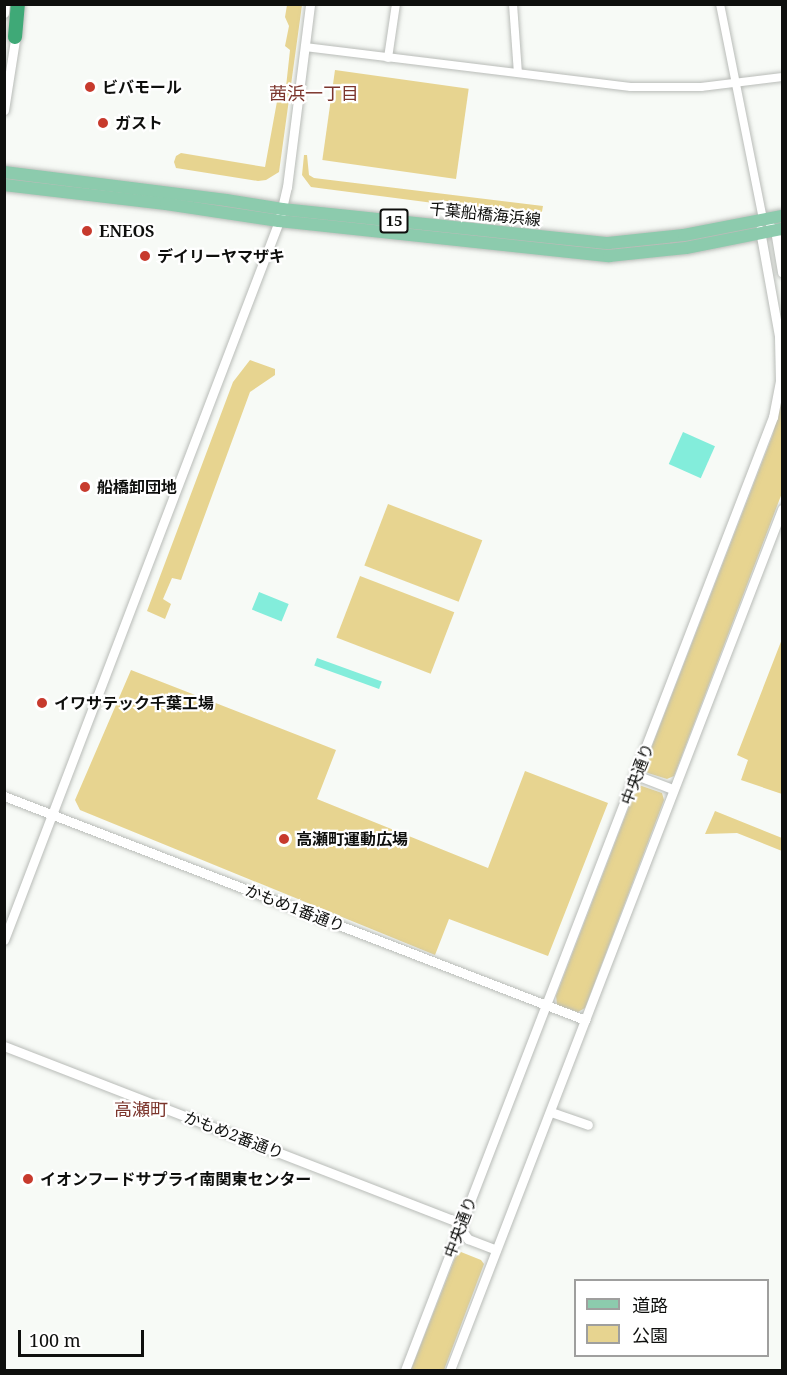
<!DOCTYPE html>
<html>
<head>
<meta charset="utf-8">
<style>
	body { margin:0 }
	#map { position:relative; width:787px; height:1375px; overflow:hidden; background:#f7faf6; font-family:"Noto Serif","Noto Sans JP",serif }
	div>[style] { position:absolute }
	.green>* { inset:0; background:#e7d490; transform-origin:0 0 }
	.water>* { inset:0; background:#83eddb; transform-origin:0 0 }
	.roads { filter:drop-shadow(0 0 2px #b9bcb8) drop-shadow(0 0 2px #b9bcb8) }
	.minor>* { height:8px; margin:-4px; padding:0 4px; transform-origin:4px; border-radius:4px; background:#fff }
	.tertiary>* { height:9px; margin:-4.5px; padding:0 4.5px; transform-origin:4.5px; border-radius:4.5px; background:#fff }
	.primary>* { height:12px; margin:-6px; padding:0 6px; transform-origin:6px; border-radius:6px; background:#8ccbad }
	.motorway>* { height:14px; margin:-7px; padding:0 7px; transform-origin:7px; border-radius:7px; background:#3fa977 }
	.dots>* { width:16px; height:16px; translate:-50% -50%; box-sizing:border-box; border:3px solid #fff; border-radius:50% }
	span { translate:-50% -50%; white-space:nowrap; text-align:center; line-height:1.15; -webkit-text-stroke:4.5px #fff; paint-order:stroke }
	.shield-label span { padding:2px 4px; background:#fff; border:2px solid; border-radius:4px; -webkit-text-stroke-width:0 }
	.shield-label { font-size:15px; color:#0e0f0d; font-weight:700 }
	.poi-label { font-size:16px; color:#0e0f0d; font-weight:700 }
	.left { translate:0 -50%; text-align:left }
	.street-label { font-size:16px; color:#0e0f0d }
	.neighbourhood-label { font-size:18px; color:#7c352c }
	.frame { position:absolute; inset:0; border:6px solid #0e0f0d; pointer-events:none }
	.legend { position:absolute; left:574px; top:1279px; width:195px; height:78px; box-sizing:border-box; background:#fff; border:2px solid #9f9f9e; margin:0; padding:8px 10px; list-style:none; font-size:18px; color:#0e0f0d }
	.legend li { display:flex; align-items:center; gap:12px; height:30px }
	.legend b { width:30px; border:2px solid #9f9f9e }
	.scale { position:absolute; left:18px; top:1330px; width:126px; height:27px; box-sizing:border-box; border:3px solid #0e0f0d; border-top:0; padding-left:8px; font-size:18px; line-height:21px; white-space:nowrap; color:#0e0f0d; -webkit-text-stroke:4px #fff; paint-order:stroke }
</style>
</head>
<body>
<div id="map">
	<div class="green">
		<i style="clip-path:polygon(287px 5px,302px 5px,279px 172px,266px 180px,258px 181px,176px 168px,174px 162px,176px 156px,181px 153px,265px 167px,278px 96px,285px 96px,290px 50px,285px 46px,289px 26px,285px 17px)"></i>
		<i style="left:335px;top:70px;width:135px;height:91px;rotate:8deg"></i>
		<i style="clip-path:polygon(304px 155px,307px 155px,309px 175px,314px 178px,543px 206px,541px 217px,311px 187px,302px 175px)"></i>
		<i style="clip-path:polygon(250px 360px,275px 369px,275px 375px,250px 392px,181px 580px,172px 578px,163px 599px,171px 604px,165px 619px,147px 611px,233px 382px)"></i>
		<i style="clip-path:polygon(782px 397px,782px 493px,674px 776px,667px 779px,648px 773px,645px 770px,646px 762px,773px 434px)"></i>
		<i style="left:388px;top:504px;width:101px;height:66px;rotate:21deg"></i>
		<i style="left:360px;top:576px;width:101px;height:66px;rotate:21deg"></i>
		<i style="clip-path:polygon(782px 639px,782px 794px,741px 780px,748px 760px,737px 755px)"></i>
		<i style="clip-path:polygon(131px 670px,336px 750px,317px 799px,488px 868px,525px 771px,608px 803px,548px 956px,449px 919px,435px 955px,80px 810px,75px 800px)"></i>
		<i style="clip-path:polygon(639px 785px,662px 793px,664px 800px,585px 1008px,578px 1012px,557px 1005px,556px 996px,635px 791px)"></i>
		<i style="clip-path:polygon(715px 811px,782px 838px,782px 851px,737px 833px,705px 834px)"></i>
		<i style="clip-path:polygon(461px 1252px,481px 1260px,484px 1264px,444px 1370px,411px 1370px,455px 1258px)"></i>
	</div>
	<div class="water">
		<i style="left:683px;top:432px;width:35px;height:35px;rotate:24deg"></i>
		<i style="left:259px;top:592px;width:32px;height:19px;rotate:22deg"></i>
		<i style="left:317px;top:658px;width:69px;height:8px;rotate:20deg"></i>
	</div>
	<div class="roads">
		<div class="minor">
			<i style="left:513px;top:4px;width:69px;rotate:85.9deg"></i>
			<i style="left:720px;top:4px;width:220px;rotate:78.7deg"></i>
			<i style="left:305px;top:47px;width:328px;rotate:7deg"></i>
			<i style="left:631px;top:87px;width:70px"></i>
			<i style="left:701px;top:87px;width:82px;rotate:-7deg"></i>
			<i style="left:388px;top:58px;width:55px;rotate:-81.6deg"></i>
		</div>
		<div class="tertiary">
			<i style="left:4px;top:13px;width:9px;rotate:-84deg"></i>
			<i style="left:4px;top:110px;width:78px;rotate:-81.1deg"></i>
			<i style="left:770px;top:226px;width:6px;rotate:39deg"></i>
			<i style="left:775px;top:230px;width:43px;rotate:80.5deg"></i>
			<i style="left:636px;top:775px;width:40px;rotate:21deg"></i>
			<i style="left:4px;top:796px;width:623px;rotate:21.08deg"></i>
			<i style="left:4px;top:940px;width:770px;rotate:-69.07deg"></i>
			<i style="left:279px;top:221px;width:35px;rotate:-77deg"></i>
			<i style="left:287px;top:187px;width:184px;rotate:-82.8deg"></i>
			<i style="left:4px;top:1046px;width:479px;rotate:21.2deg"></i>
			<i style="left:451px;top:1219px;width:6px;rotate:31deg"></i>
			<i style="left:456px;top:1222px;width:21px;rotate:55deg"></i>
			<i style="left:468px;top:1239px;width:30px;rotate:21deg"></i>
			<i style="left:551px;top:1112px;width:39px;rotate:19deg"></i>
			<i style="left:405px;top:1370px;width:1022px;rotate:-68.89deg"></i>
			<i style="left:773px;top:417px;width:37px;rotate:-79deg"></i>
			<i style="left:780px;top:381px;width:45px;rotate:-91.3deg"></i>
			<i style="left:779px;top:336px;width:108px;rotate:-100.2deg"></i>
			<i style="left:450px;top:1370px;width:923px;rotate:-68.91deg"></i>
		</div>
		<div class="primary">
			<i style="left:4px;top:172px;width:224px;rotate:7.2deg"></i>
			<i style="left:226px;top:200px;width:57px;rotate:9.1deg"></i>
			<i style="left:282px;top:209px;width:328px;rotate:6deg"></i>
			<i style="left:608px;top:243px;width:76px;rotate:-6deg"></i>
			<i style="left:684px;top:235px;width:100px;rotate:-11deg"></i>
			<i style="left:4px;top:185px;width:163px;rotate:6.7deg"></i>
			<i style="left:166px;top:204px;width:114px;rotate:8.6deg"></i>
			<i style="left:279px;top:221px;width:332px;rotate:6.1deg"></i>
			<i style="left:609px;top:256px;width:77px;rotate:-5.9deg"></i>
			<i style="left:686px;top:248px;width:98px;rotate:-11.2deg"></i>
		</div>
		<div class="motorway">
			<i style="left:15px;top:37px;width:33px;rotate:-85deg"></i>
		</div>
	</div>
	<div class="dots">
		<i style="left:90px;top:87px;background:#c73a2d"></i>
		<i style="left:103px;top:123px;background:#c73a2d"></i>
		<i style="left:87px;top:231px;background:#c73a2d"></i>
		<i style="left:145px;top:256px;background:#c73a2d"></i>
		<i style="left:85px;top:487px;background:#c73a2d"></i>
		<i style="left:42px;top:703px;background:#c73a2d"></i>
		<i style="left:284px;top:839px;background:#c73a2d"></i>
		<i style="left:28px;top:1179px;background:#c73a2d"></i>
	</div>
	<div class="shield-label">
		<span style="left:394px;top:221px">15</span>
	</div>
	<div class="poi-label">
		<span class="left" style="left:102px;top:87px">ビバモール</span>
		<span class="left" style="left:115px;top:123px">ガスト</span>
		<span class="left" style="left:99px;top:231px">ENEOS</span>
		<span class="left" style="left:157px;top:256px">デイリーヤマザキ</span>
		<span class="left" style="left:97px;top:487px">船橋卸団地</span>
		<span class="left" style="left:54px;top:703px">イワサテック千葉工場</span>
		<span class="left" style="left:296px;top:839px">高瀬町運動広場</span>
		<span class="left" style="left:40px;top:1179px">イオンフードサプライ南関東センター</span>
	</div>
	<div class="street-label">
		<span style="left:485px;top:214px;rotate:6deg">千葉船橋海浜線</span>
		<span style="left:637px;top:774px;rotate:-69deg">中央通り</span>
		<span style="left:295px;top:908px;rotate:21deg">かもめ1番通り</span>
		<span style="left:234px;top:1135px;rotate:21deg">かもめ2番通り</span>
		<span style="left:460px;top:1227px;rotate:-69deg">中央通り</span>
	</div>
	<div class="neighbourhood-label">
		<span style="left:314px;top:93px">茜浜一丁目</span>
		<span style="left:141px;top:1109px">高瀬町</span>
	</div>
	<div class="frame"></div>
	<ul class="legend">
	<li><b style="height:8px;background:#8ccbad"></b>道路</li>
	<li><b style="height:16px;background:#e7d490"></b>公園</li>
	</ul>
	<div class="scale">100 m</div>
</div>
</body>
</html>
